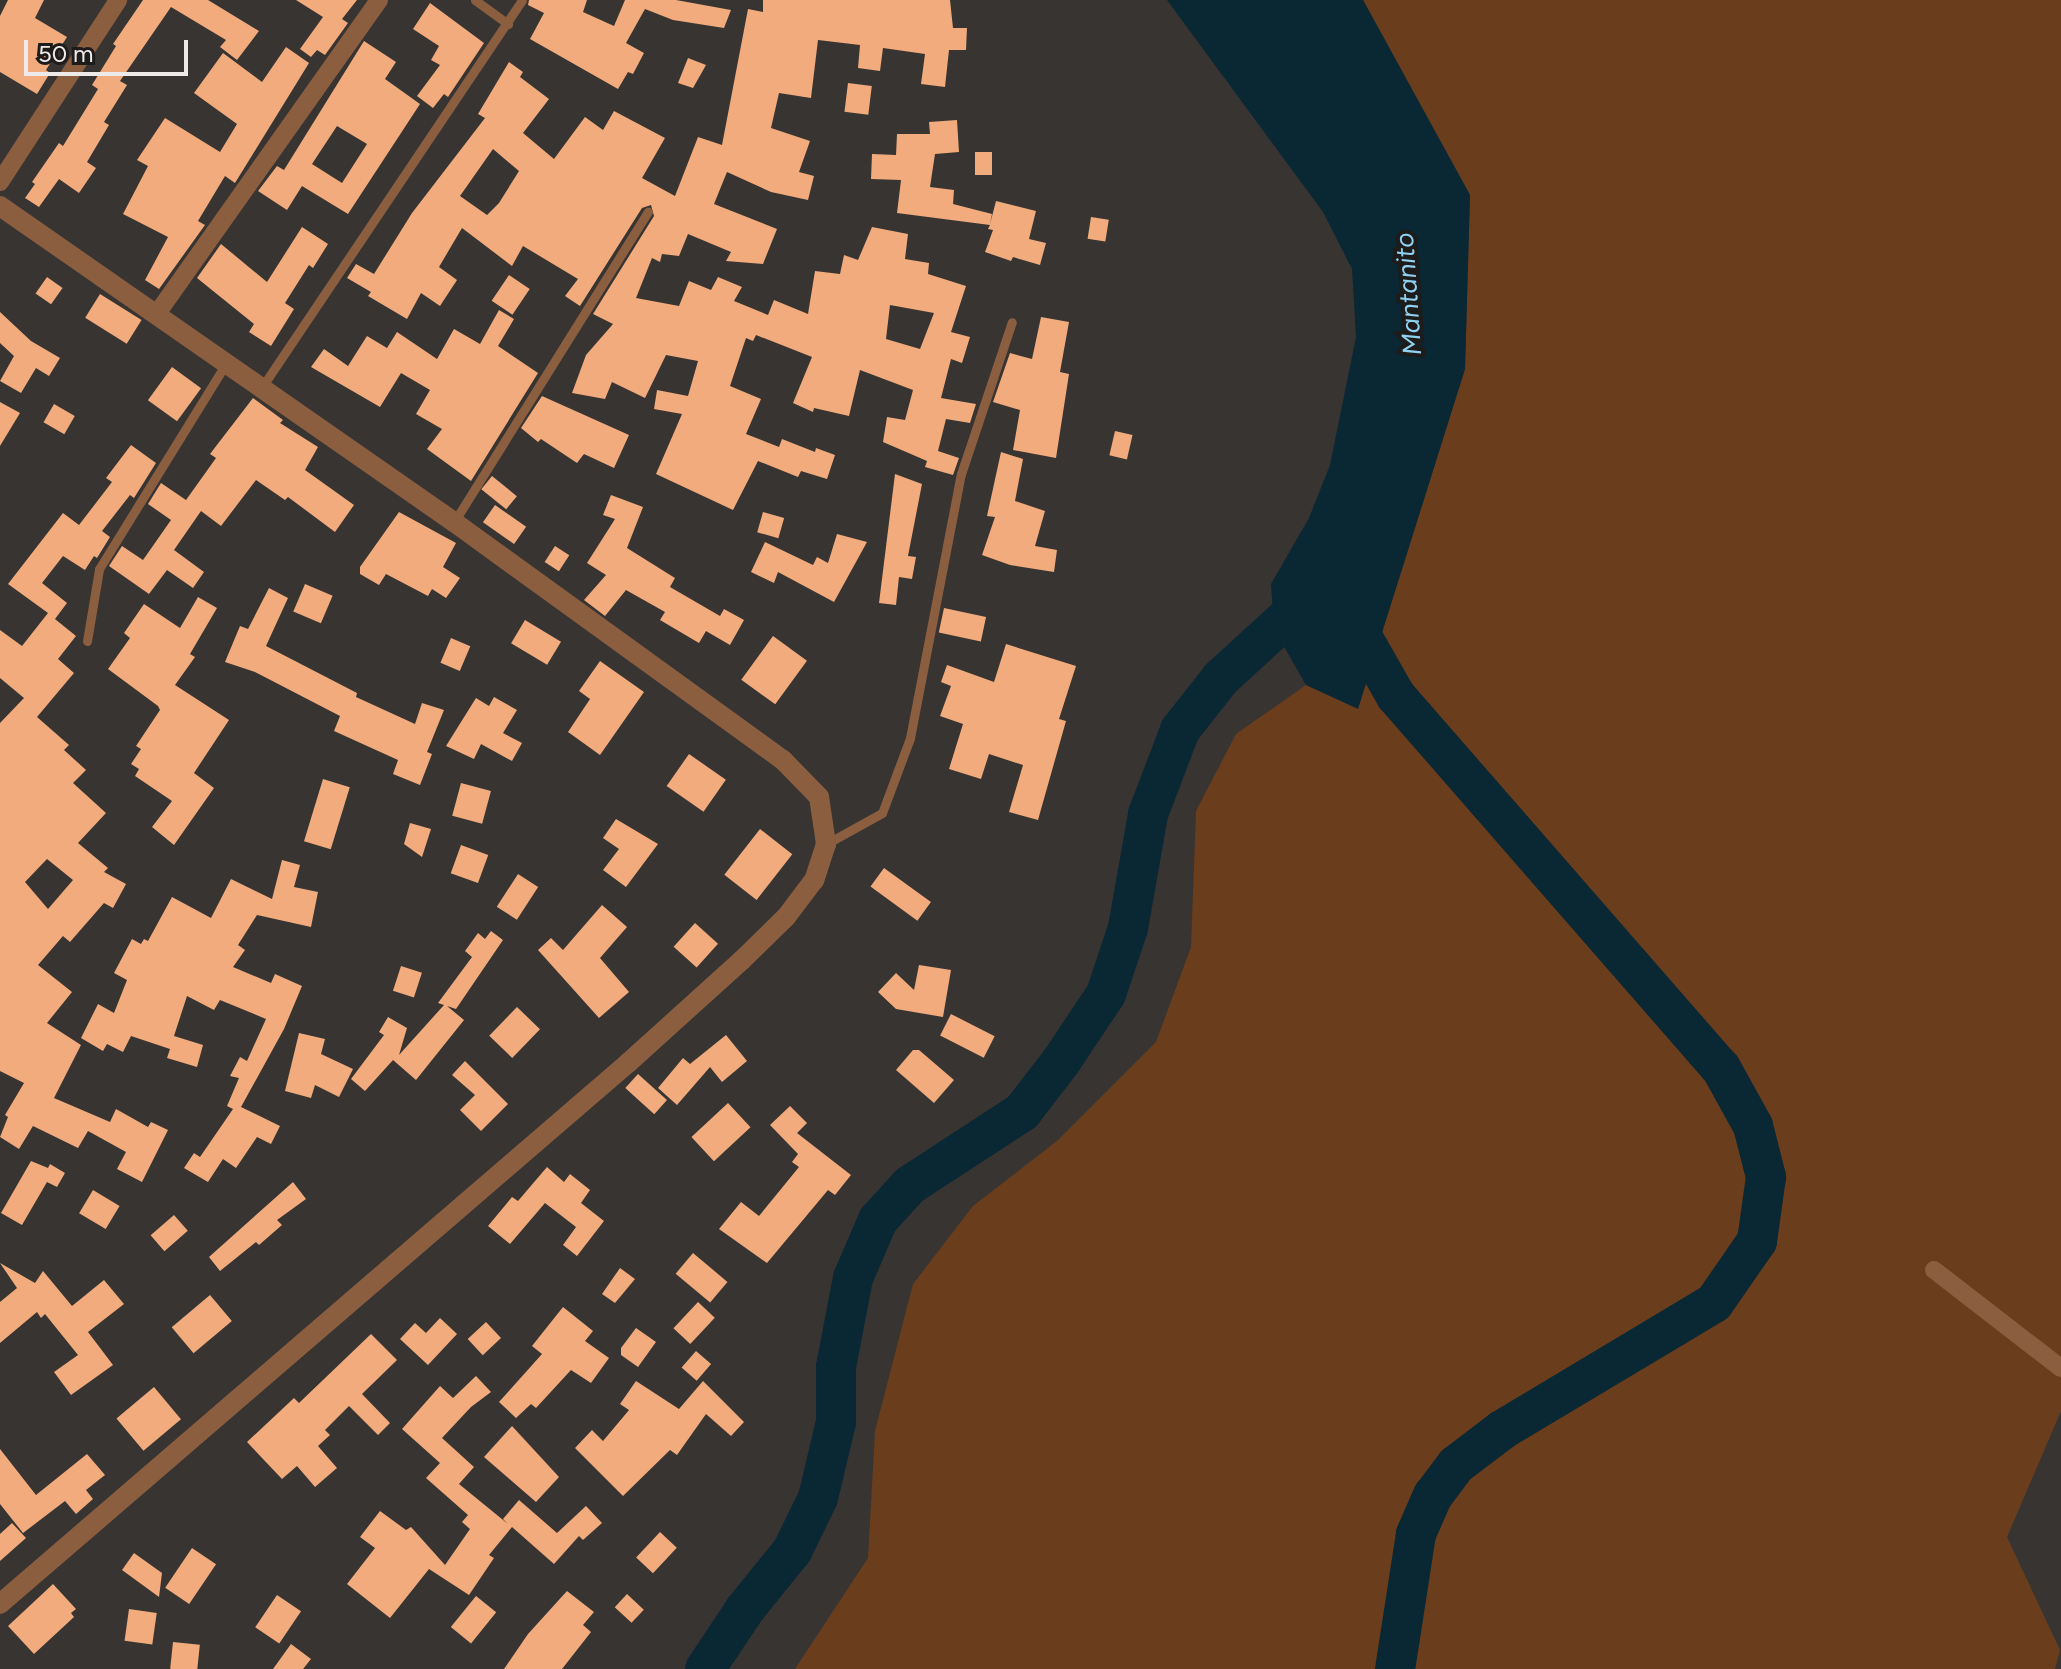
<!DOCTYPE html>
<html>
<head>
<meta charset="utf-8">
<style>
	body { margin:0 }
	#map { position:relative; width:2061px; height:1669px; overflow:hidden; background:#383432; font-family:Figtree,sans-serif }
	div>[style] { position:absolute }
	.green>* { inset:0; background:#6a3d1c }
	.water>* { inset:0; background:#0a2734 }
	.river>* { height:40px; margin:-20px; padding:0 20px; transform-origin:20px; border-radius:20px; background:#0a2734 }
	.building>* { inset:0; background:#f2ab7c; transform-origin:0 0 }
	.service>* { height:9px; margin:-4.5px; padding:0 4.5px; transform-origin:4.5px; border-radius:4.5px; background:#8c5e40 }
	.minor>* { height:18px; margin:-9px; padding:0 9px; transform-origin:9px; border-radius:9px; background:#8c5e40 }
	.tertiary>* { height:20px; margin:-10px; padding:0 10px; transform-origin:10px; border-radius:10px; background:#8c5e40 }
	span { translate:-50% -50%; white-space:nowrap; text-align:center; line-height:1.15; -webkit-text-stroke:8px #1e1c1b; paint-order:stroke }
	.water-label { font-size:26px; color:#8fd1f1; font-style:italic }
	.scale { position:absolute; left:24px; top:40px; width:164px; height:36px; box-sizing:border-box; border:4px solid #edeae9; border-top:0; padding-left:10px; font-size:24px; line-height:28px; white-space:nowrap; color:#edeae9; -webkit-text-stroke:6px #1e1c1b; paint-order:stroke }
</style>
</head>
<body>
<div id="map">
	<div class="green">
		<i style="clip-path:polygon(1363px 0,2061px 0,2061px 1411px,2007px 1537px,2060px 1650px,2055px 1669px,795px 1669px,868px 1558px,875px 1431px,913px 1284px,973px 1206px,1057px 1141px,1156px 1042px,1191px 947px,1196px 811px,1236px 734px,1306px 685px,1358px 708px,1465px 369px,1470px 195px)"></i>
	</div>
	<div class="water">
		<i style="clip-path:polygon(1167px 0,1363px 0,1470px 195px,1465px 369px,1358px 709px,1306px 685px,1274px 629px,1271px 584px,1309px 518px,1330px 465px,1356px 337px,1352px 269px,1323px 212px)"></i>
	</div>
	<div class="river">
		<i style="left:1348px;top:612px;width:97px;rotate:60.3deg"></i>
		<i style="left:1396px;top:696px;width:494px;rotate:48.9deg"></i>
		<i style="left:1721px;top:1068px;width:66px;rotate:61.1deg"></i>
		<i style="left:1753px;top:1126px;width:53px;rotate:75.7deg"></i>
		<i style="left:1766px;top:1177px;width:65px;rotate:98deg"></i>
		<i style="left:1757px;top:1241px;width:75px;rotate:124.7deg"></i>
		<i style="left:1714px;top:1303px;width:247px;rotate:149.1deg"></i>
		<i style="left:1502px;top:1430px;width:58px;rotate:142.7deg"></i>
		<i style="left:1456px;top:1465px;width:38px;rotate:127deg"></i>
		<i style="left:1433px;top:1495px;width:43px;rotate:113.6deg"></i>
		<i style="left:1416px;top:1534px;width:137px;rotate:98.8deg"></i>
		<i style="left:705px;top:1669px;width:72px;rotate:-56.3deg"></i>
		<i style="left:745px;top:1609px;width:75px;rotate:-51deg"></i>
		<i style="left:792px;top:1551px;width:59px;rotate:-63.9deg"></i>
		<i style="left:818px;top:1498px;width:78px;rotate:-76.7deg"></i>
		<i style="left:836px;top:1422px;width:55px;rotate:-90deg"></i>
		<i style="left:836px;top:1367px;width:91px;rotate:-79.2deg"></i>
		<i style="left:853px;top:1278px;width:63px;rotate:-66.7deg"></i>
		<i style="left:878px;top:1220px;width:47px;rotate:-47.6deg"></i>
		<i style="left:910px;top:1185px;width:134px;rotate:-33.1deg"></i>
		<i style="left:1022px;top:1112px;width:66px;rotate:-52.4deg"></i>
		<i style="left:1062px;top:1060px;width:79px;rotate:-56.3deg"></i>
		<i style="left:1106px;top:994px;width:70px;rotate:-71.6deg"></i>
		<i style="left:1128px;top:928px;width:116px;rotate:-80deg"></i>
		<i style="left:1148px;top:814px;width:90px;rotate:-69.1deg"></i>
		<i style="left:1180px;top:730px;width:66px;rotate:-51.7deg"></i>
		<i style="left:1221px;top:678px;width:127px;rotate:-42.5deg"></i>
	</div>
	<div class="building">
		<i style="clip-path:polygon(8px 0,44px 0,35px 18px,67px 37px,46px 70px,50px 73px,37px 94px,0 72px,0 16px)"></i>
		<i style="clip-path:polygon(143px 0,208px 0,259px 31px,237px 60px,220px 47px,226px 40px,171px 7px,120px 81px,127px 85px,104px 122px,109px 125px,87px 162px,96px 168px,79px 193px,59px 179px,39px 207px,25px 198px,35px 184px,32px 182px,59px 143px,63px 146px,98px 89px,92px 85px,116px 46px,113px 44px)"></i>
		<i style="clip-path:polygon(296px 0,357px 0,342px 19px,348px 23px,325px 55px,317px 50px,311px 57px,300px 49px,323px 17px)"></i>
		<i style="clip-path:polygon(529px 0,587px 0,583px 12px,614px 26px,625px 0,676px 0,731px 10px,724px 28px,673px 20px,645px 9px,626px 43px,644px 53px,633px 74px,628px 72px,618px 89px,530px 39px,544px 13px,528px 5px)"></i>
		<i style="clip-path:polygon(evenodd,763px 0,950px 0,953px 28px,967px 28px,966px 50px,949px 50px,945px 87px,921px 84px,925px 54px,883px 48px,880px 71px,858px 68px,860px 45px,818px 40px,811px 98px,779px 93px,771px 128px,810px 141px,799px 172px,814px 176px,808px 200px,771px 192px,727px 172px,714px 204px,777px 229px,763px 264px,726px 261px,731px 252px,688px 234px,679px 256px,662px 254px,660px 262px,652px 258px,636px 298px,679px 306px,689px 281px,711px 290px,718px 277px,742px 287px,734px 301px,768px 315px,774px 300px,808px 314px,815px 271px,840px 274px,844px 255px,858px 260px,872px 227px,908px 234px,905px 259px,929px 263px,928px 274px,966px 286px,951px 332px,970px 337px,962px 363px,951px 359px,941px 398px,976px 404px,970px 423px,946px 419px,938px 451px,959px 458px,953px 475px,925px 467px,927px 461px,883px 442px,887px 417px,905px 420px,913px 390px,860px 370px,849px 416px,814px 408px,813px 412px,793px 403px,812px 357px,756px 335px,753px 341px,746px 338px,730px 386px,761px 399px,746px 434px,779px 447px,782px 439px,815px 452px,816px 448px,835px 455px,827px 479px,801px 471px,798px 477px,758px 461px,733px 510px,656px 474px,682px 414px,654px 409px,657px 390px,688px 396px,698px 361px,666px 355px,645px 398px,612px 382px,605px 399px,572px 393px,586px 355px,613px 324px,593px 314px,654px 216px,651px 205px,642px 208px,580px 306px,565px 296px,578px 279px,523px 246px,512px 266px,462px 228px,439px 267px,457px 280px,440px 306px,421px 293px,407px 319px,368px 296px,371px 292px,347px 278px,356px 264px,374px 274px,412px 213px,485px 118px,478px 114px,509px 62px,523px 72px,520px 77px,549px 99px,523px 133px,554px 159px,585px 117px,603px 130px,614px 111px,665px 138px,642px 178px,675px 196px,698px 137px,722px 145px,748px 9px,763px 12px,763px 0,493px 149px,519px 171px,499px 203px,487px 215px,460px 196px,493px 149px,763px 0,890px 305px,934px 313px,920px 349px,886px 339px,890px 305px)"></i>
		<i style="clip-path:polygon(430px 3px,484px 43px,448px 97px,444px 94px,433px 108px,417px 96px,440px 65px,431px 60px,439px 46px,413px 29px)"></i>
		<i style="clip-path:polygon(evenodd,364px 41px,396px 62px,385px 79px,420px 104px,348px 214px,302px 186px,287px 210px,258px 191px,277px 166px,284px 170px,364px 41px,337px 126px,367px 144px,342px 183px,312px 164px,337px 126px)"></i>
		<i style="clip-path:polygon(286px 47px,309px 63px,235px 183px,225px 176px,198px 221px,205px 225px,159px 289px,145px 280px,168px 237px,123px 214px,148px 166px,137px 160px,165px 118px,220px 152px,237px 124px,194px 93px,223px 53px,262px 82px)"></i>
		<i style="clip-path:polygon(688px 58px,706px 65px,693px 88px,678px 83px)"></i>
		<i style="left:848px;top:83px;width:24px;height:29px;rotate:7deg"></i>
		<i style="clip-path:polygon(957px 120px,959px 152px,935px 154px,930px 187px,954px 190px,953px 204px,992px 214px,990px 224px,996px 201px,1036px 211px,1029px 239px,1046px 243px,1040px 265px,1013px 257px,1011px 261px,985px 252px,993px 230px,988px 229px,990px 225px,897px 213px,901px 180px,871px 179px,872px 154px,896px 155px,897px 134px,930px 134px,929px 122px)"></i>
		<i style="left:975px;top:152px;width:17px;height:23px"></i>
		<i style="left:1091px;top:217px;width:18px;height:22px;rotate:9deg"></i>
		<i style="clip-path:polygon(302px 227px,328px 244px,313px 268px,309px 265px,285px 303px,294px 309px,271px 346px,249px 332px,254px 324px,197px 278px,221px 244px,267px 282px)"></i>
		<i style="left:509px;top:275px;width:25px;height:31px;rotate:34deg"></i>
		<i style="left:47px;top:277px;width:19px;height:20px;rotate:35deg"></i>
		<i style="left:100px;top:294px;width:49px;height:28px;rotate:32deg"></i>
		<i style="clip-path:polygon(499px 310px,514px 319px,498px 346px,538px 373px,471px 481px,427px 449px,442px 429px,416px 414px,430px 390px,401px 373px,380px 407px,311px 367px,324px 349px,348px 366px,367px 336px,387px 348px,397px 332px,437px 359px,454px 329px,480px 344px)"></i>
		<i style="clip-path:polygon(0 312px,31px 341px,60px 358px,49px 376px,36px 368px,21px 393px,0 381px,14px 356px,0 343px)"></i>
		<i style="clip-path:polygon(1041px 317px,1069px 322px,1060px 372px,1069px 374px,1056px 458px,1013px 450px,1020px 410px,993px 402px,1010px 353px,1032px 359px)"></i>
		<i style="left:172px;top:367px;width:36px;height:41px;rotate:36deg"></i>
		<i style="clip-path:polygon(542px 396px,629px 435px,614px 468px,584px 454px,577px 463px,541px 439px,538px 442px,521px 428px)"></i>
		<i style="clip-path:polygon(253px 398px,283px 420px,280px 423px,318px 447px,305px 470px,354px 505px,335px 532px,288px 497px,285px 500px,256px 480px,221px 526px,201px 511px,174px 550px,204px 572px,193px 588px,167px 570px,149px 594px,109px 566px,122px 546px,143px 560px,171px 520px,148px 504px,161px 483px,186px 500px,216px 458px,210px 454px)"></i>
		<i style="clip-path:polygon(0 402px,20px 413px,0 446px)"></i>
		<i style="left:54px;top:404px;width:24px;height:21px;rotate:30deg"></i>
		<i style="left:1115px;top:431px;width:18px;height:25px;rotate:13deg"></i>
		<i style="clip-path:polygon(evenodd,131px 445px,156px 463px,134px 498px,130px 495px,102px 531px,110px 537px,97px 558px,94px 556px,85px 570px,63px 556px,42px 583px,67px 603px,55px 619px,50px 615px,76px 636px,58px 659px,74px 673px,37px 717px,69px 745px,64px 750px,86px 770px,73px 783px,106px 813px,78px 843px,108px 868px,104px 872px,126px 884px,113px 908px,104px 903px,70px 942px,63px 936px,38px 965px,72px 992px,47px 1023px,81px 1045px,54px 1098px,110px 1122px,116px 1109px,148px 1127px,151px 1122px,168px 1130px,142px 1182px,117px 1169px,126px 1152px,88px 1131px,78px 1148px,33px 1126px,19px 1149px,0 1137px,8px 1117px,5px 1115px,24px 1083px,0 1071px,0 723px,24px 698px,0 678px,0 630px,22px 646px,48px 613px,8px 584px,63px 513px,79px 525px,112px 482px,106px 478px,131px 445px,47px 859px,73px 880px,48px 909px,25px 882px,47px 859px)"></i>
		<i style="clip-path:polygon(1001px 452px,1023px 459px,1015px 501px,1045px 511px,1035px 546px,1057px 550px,1054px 572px,1010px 565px,982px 555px,995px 517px,987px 516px)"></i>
		<i style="clip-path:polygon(895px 474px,922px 484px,908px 556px,916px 557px,912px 579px,899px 577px,896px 605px,879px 603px)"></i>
		<i style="left:492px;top:476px;width:32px;height:17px;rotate:39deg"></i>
		<i style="clip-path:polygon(611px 495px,643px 507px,627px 548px,675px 578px,670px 587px,720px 616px,724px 609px,744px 620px,730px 645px,706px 631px,699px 643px,660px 620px,665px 612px,626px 590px,605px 616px,584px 600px,606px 575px,587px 563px,615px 519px,603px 515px)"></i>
		<i style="left:495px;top:505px;width:38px;height:21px;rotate:35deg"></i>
		<i style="clip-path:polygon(399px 512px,456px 543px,443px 567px,460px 578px,446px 598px,432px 589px,428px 596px,386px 574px,379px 585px,360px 574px,360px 567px)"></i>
		<i style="left:763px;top:512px;width:22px;height:21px;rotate:16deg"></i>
		<i style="clip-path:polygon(837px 534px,867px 542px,834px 602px,778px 572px,774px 583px,751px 572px,765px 542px,813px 565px,817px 557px,828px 563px)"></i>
		<i style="left:555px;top:546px;width:17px;height:19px;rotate:33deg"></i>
		<i style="left:305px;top:584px;width:30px;height:30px;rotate:23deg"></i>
		<i style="clip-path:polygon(269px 588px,288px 598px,266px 646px,357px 693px,356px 697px,415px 724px,422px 703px,444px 710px,427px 752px,432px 754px,420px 785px,393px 774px,398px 760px,334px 731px,340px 716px,255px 672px,225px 662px,240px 626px,248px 629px)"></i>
		<i style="clip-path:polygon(198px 597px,217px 608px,190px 654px,195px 657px,175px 685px,229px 720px,194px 773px,214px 788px,174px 845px,152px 827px,172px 801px,135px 776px,139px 769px,131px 764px,141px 749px,136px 746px,160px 710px,158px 706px,108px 669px,130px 638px,124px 633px,144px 604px,180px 628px)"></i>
		<i style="left:944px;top:608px;width:43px;height:25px;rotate:12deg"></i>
		<i style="left:525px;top:620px;width:42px;height:27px;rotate:31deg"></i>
		<i style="left:773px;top:636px;width:42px;height:54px;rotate:36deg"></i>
		<i style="left:451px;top:638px;width:21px;height:27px;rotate:23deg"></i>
		<i style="clip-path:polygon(1006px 644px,1076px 666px,1059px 719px,1066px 721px,1038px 820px,1009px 812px,1023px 765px,989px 754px,981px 779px,949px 769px,963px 724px,940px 716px,951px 686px,941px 682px,947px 665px,994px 682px)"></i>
		<i style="clip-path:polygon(600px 661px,644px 692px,600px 755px,568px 732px,590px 699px,579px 691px)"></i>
		<i style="clip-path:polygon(494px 697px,517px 710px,503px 733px,522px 743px,512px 761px,481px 744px,474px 759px,446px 746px,476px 698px,489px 706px)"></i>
		<i style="left:689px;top:754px;width:45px;height:39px;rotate:35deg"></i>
		<i style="left:323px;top:779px;width:28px;height:65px;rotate:17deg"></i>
		<i style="left:461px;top:783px;width:31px;height:34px;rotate:15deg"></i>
		<i style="clip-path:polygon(616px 819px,658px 844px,626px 887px,603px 870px,619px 849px,603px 838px)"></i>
		<i style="clip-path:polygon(410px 823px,431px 829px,422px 857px,404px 844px)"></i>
		<i style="left:760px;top:829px;width:41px;height:58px;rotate:38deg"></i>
		<i style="left:461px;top:845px;width:29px;height:30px;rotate:20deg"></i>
		<i style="clip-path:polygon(282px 860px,300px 865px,294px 887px,318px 892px,311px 927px,257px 915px,238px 945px,245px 950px,233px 967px,271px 983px,275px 974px,302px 986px,284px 1029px,241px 1107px,280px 1126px,271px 1144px,257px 1137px,236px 1168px,223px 1159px,208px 1182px,184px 1168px,194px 1153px,200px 1157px,233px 1109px,227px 1106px,239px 1078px,230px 1076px,240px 1057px,247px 1061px,266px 1019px,220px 1000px,214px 1010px,187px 996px,174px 1036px,203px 1045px,197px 1067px,167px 1058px,173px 1040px,170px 1049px,131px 1036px,123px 1052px,107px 1044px,103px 1051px,81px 1038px,98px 1004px,114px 1013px,127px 980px,114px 973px,132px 939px,141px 944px,144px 939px,148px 941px,172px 897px,211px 918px,231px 879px,272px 899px)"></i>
		<i style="left:884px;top:868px;width:58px;height:23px;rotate:36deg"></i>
		<i style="left:518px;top:874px;width:24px;height:39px;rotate:33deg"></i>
		<i style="clip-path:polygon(602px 905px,627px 927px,600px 958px,629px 992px,599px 1018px,538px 950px,551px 938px,563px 950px)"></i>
		<i style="left:695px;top:923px;width:31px;height:32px;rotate:42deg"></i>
		<i style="clip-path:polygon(491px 931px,503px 940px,456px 1009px,447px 1006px,464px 1020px,416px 1080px,393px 1060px,365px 1091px,351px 1079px,384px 1035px,379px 1032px,388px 1017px,407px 1028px,399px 1055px,444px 1005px,438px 1003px,472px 957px,465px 951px,478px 933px,485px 939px)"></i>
		<i style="clip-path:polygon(919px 965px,951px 970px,943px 1017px,896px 1009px,878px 992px,896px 973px,914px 990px)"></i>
		<i style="left:401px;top:966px;width:22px;height:26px;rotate:18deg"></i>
		<i style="left:517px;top:1007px;width:32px;height:40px;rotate:44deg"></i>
		<i style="left:951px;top:1014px;width:49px;height:24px;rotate:27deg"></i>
		<i style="clip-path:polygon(299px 1033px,325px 1039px,321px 1054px,353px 1069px,339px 1097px,315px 1085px,311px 1098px,285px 1091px)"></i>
		<i style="clip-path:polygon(726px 1035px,747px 1061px,722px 1082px,710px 1067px,677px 1105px,658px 1088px,683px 1058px,690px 1064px)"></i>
		<i style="clip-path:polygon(913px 1050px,919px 1050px,954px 1080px,934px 1103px,896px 1070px)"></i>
		<i style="clip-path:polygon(465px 1061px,508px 1104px,481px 1131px,460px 1110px,475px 1095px,452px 1075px)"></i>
		<i style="left:638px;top:1074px;width:39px;height:19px;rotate:42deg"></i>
		<i style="left:728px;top:1103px;width:33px;height:50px;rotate:47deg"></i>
		<i style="clip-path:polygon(790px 1106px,807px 1123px,797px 1133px,851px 1175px,835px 1195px,828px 1190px,767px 1263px,719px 1229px,741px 1202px,759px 1216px,799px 1167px,792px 1162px,798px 1154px,770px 1125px)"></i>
		<i style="clip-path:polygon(31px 1161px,48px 1168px,50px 1164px,65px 1173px,57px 1187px,47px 1182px,22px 1225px,1px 1213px)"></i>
		<i style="clip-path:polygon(547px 1167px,564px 1182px,570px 1174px,590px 1190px,581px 1203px,604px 1221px,577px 1256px,563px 1245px,576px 1227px,545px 1203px,510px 1244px,488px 1226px,512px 1197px,518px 1201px)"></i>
		<i style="clip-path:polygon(293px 1182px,306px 1199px,277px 1220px,282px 1225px,259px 1245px,256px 1242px,220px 1271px,209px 1257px)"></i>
		<i style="left:93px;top:1190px;width:31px;height:27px;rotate:31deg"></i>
		<i style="left:174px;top:1215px;width:21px;height:31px;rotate:49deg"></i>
		<i style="left:693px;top:1253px;width:45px;height:27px;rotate:40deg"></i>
		<i style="clip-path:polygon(0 1263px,35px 1283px,43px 1271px,72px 1306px,104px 1280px,124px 1304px,88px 1332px,113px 1365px,71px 1395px,54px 1372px,78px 1355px,45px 1314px,41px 1318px,37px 1312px,0 1343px,0 1302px,17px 1288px)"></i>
		<i style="clip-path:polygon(620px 1268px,635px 1279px,615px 1303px,602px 1294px)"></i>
		<i style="left:210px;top:1295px;width:34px;height:50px;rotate:50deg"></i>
		<i style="left:698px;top:1302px;width:23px;height:36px;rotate:43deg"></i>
		<i style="clip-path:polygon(563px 1307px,593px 1331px,585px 1341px,609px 1358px,591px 1383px,571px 1370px,536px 1408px,531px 1404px,516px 1418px,499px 1402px,542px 1354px,532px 1346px)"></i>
		<i style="clip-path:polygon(440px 1318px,457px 1334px,428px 1365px,400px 1339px,415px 1323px,426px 1333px)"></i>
		<i style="left:486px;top:1322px;width:22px;height:25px;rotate:47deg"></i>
		<i style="clip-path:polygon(636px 1328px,656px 1342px,638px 1367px,621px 1355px,621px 1348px)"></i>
		<i style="clip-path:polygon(371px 1334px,397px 1360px,362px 1394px,390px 1423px,378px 1435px,349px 1406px,325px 1430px,330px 1435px,318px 1446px,337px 1468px,315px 1487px,297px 1466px,282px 1479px,247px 1442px,294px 1398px,299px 1403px)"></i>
		<i style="left:696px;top:1351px;width:20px;height:22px;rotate:41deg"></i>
		<i style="clip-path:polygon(476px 1376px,491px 1392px,471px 1407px,442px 1438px,474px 1467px,459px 1484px,508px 1524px,503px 1519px,519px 1500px,557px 1533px,586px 1506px,602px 1523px,583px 1540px,579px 1536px,554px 1564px,512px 1527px,489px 1555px,494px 1558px,469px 1595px,429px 1569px,390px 1618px,347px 1584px,375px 1548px,360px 1537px,380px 1511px,406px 1530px,411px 1527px,445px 1565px,470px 1529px,462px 1522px,468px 1515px,426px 1478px,440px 1463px,402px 1429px,440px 1386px,453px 1398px)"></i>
		<i style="clip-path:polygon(636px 1381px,679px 1409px,703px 1381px,744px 1422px,731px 1436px,706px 1414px,677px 1455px,670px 1450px,623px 1496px,575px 1448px,592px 1430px,603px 1441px,629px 1410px,620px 1404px)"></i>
		<i style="left:154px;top:1387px;width:42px;height:49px;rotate:50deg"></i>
		<i style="clip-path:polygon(512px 1426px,559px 1477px,536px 1502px,484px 1457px)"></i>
		<i style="clip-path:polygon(0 1449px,36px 1495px,87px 1454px,105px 1475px,86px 1490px,93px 1499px,76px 1514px,65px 1501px,23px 1533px,0 1504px)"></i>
		<i style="clip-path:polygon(12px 1523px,26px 1538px,0 1561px,0 1534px)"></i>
		<i style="left:660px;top:1532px;width:23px;height:35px;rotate:43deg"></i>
		<i style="left:192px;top:1548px;width:29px;height:48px;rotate:34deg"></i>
		<i style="clip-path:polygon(134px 1553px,162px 1573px,159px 1597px,122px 1570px)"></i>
		<i style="clip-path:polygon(53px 1584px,76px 1609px,71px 1613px,74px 1617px,34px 1654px,8px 1626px)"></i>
		<i style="clip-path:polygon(567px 1591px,594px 1612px,583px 1625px,591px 1632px,562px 1669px,504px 1669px,528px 1634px)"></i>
		<i style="left:627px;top:1594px;width:23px;height:18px;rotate:43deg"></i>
		<i style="left:277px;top:1595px;width:29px;height:39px;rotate:34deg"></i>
		<i style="left:476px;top:1596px;width:26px;height:40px;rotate:39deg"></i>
		<i style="left:129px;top:1609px;width:28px;height:32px;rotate:8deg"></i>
		<i style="left:173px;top:1642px;width:27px;height:27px;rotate:6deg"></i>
		<i style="clip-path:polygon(291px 1644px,311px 1659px,303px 1669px,273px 1669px)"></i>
	</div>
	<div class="service">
		<i style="left:475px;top:0;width:41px;rotate:36deg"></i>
		<i style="left:262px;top:387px;width:466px;rotate:-56.1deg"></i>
		<i style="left:454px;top:522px;width:366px;rotate:-58deg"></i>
		<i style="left:87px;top:641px;width:73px;rotate:-80.5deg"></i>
		<i style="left:99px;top:569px;width:240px;rotate:-58.3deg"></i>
		<i style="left:826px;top:844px;width:64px;rotate:-29deg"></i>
		<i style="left:882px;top:813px;width:80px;rotate:-69.5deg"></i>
		<i style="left:910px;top:738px;width:269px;rotate:-79.1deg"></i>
		<i style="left:961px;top:474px;width:160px;rotate:-71.5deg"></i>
	</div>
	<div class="minor">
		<i style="left:0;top:182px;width:217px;rotate:-57deg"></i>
		<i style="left:156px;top:315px;width:386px;rotate:-54.7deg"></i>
		<i style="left:1934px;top:1270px;width:160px;rotate:37.7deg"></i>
	</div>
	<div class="tertiary">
		<i style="left:0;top:206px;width:553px;rotate:34.84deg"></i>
		<i style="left:454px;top:522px;width:406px;rotate:35.9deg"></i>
		<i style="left:783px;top:760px;width:52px;rotate:45.8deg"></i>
		<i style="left:819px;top:797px;width:48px;rotate:81.5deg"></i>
		<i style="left:826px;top:844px;width:38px;rotate:108deg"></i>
		<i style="left:814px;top:880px;width:46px;rotate:127.1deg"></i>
		<i style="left:786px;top:917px;width:62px;rotate:135.7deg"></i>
		<i style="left:742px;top:960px;width:154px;rotate:137.9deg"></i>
		<i style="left:628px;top:1063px;width:829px;rotate:139.26deg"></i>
	</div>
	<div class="water-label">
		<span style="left:1409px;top:294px;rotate:-94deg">Mantanito</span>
	</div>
	<div class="scale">50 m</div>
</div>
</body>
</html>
